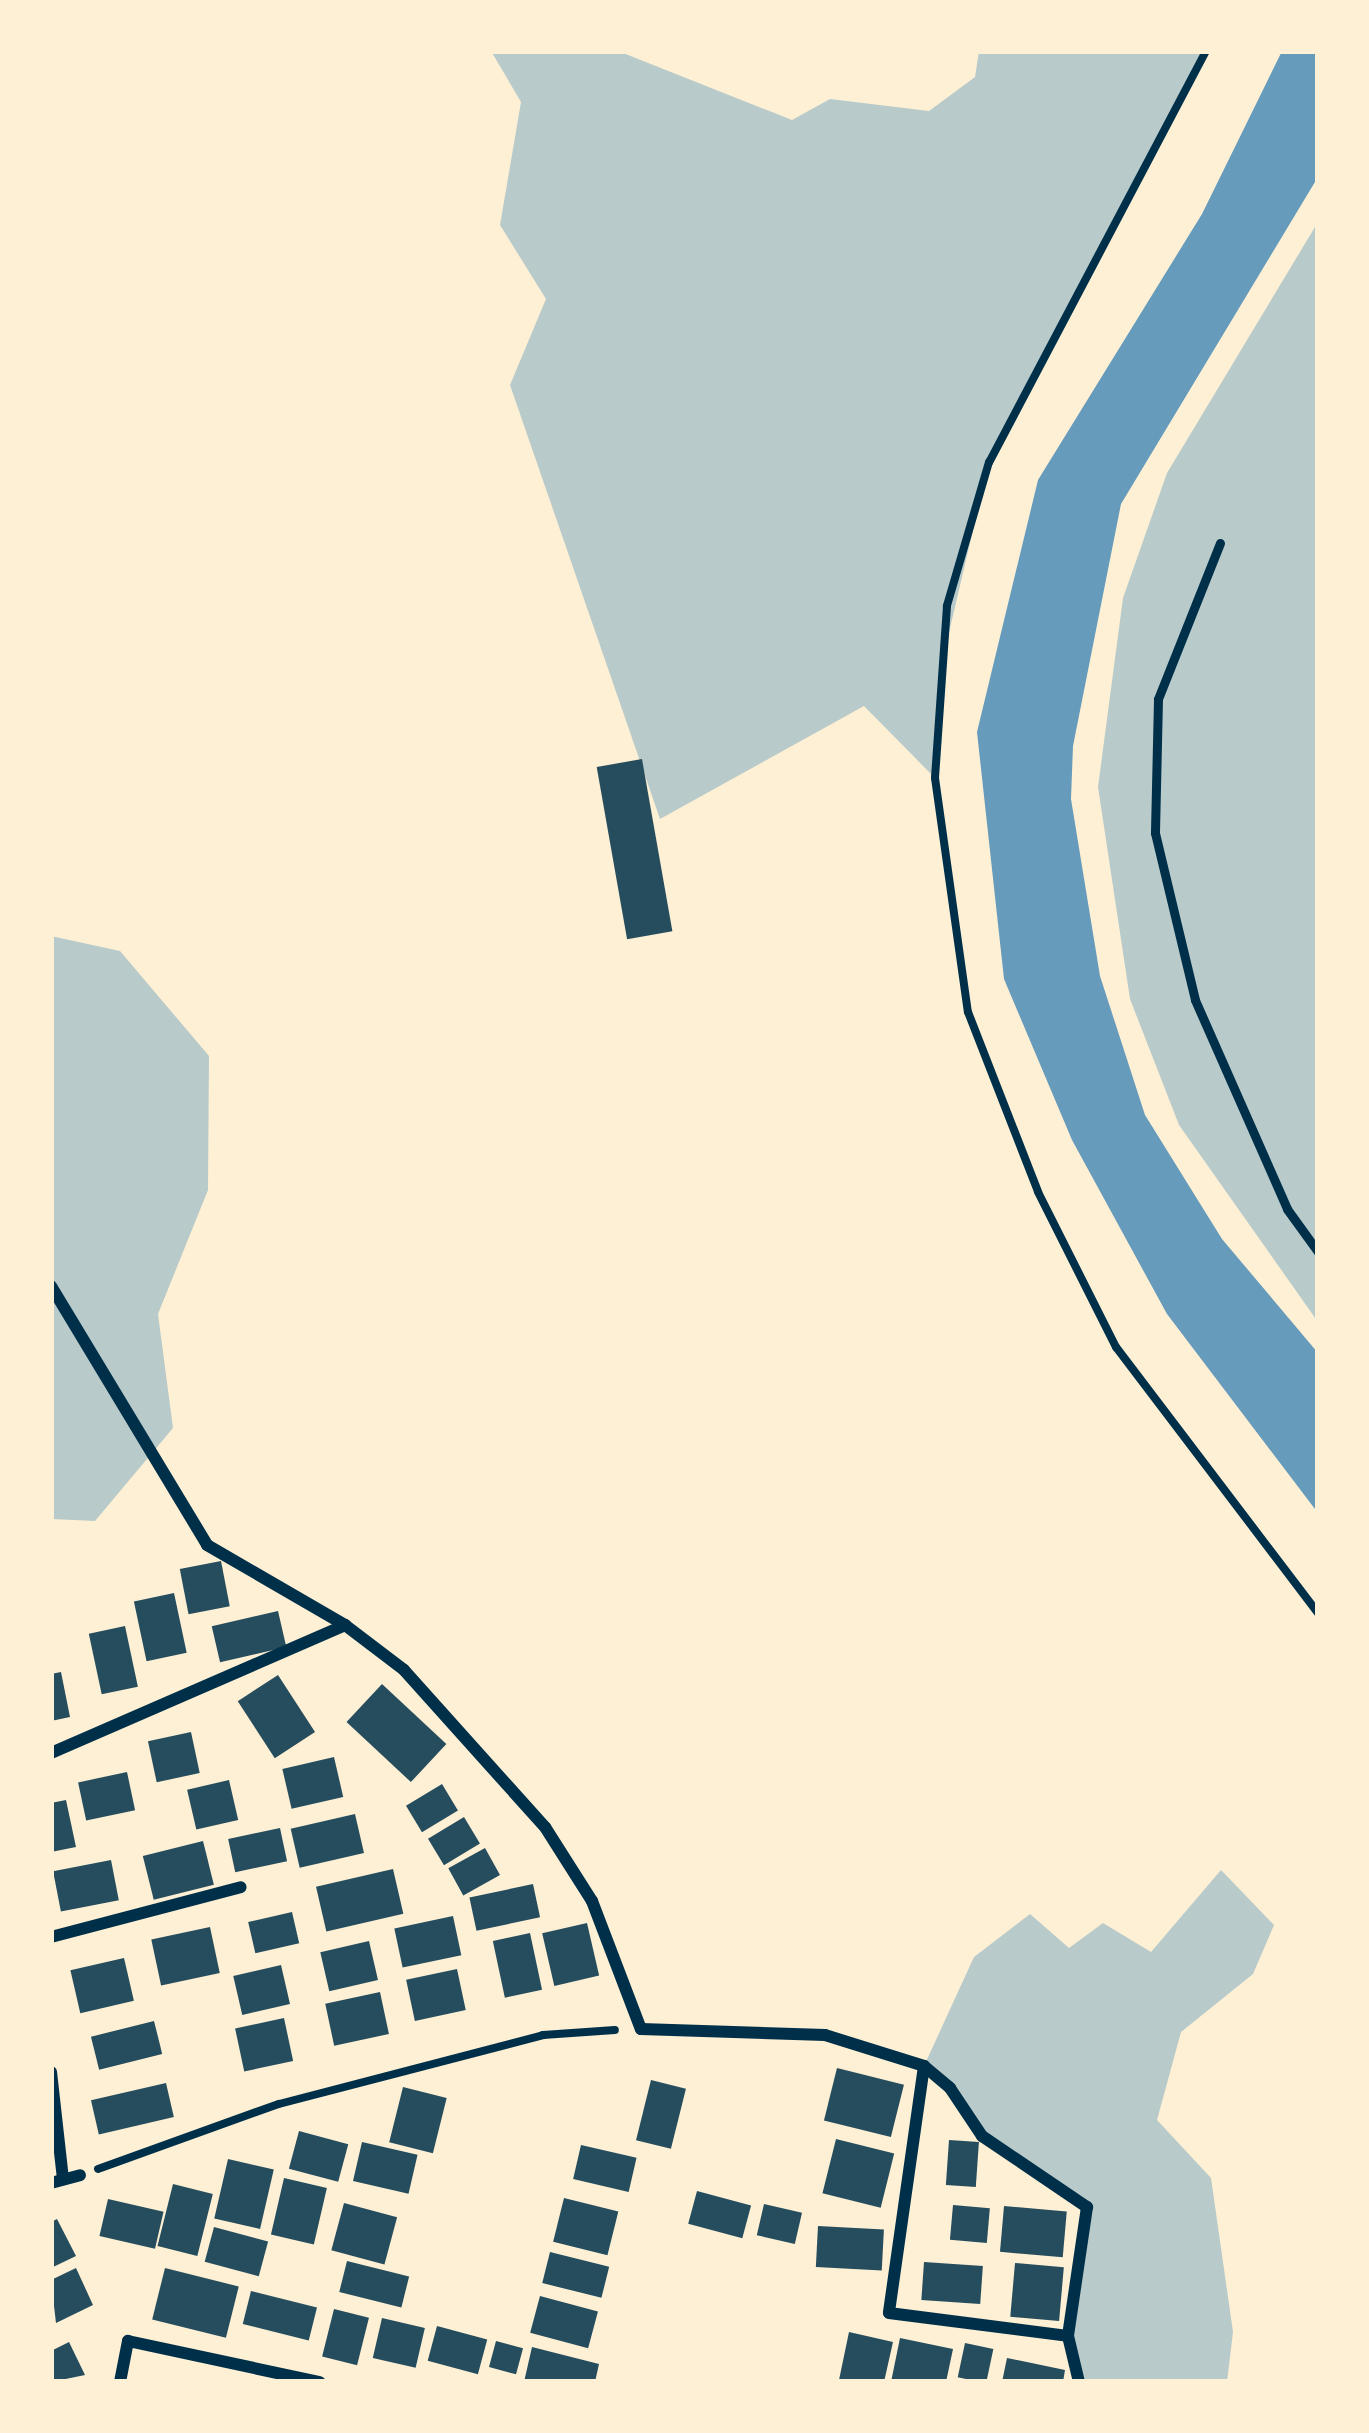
<!DOCTYPE html>
<html>
<head>
<meta charset="utf-8">
<style>
	body { margin:0 }
	#map { position:relative; width:1369px; height:2433px; overflow:hidden; background:#fdf0d5; font-family:"Nunito Sans",sans-serif }
	div>[style] { position:absolute }
	.green>* { inset:0; background:#b9caca }
	.water>* { inset:0; background:#669bbc }
	.building>* { inset:0; background:#264d5e; transform-origin:0 0 }
	.path>* { height:8px; margin:-4px; padding:0 4px; transform-origin:4px; border-radius:4px; background:#003049 }
	.service>* { height:9px; margin:-4.5px; padding:0 4.5px; transform-origin:4.5px; border-radius:4.5px; background:#003049 }
	.minor>* { height:12px; margin:-6px; padding:0 6px; transform-origin:6px; border-radius:6px; background:#003049 }
	span { translate:-50% -50%; white-space:nowrap; text-align:center; line-height:1.15; -webkit-text-stroke:9px #fdf0d5; paint-order:stroke }
	.frame { position:absolute; inset:0; border:54px solid #fdf0d5; pointer-events:none }
</style>
</head>
<body>
<div id="map">
	<div class="green">
		<i style="clip-path:polygon(491px 51px,618px 51px,792px 120px,830px 99px,929px 111px,975px 77px,979px 51px,1206px 51px,989px 462px,940px 671px,935px 778px,864px 706px,660px 819px,510px 385px,546px 299px,500px 225px,521px 102px)"></i>
		<i style="clip-path:polygon(1318px 222px,1318px 1322px,1179px 1125px,1130px 999px,1098px 787px,1123px 598px,1167px 473px)"></i>
		<i style="clip-path:polygon(51px 936px,120px 951px,209px 1056px,208px 1190px,158px 1314px,173px 1428px,95px 1521px,51px 1519px)"></i>
		<i style="clip-path:polygon(1221px 1870px,1274px 1925px,1253px 1974px,1181px 2032px,1157px 2120px,1211px 2178px,1233px 2332px,1227px 2382px,1079px 2382px,1068px 2336px,1086px 2207px,982px 2136px,924px 2066px,974px 1957px,1030px 1914px,1069px 1948px,1103px 1923px,1151px 1952px)"></i>
	</div>
	<div class="water">
		<i style="clip-path:polygon(1282px 51px,1318px 51px,1318px 177px,1121px 504px,1073px 746px,1071px 799px,1100px 976px,1145px 1115px,1222px 1239px,1318px 1353px,1318px 1513px,1167px 1314px,1072px 1140px,1004px 979px,977px 732px,1038px 480px,1202px 214px)"></i>
	</div>
	<div class="building">
		<i style="left:642px;top:759px;width:175px;height:46px;rotate:80deg"></i>
		<i style="left:221px;top:1561px;width:46px;height:42px;rotate:79deg"></i>
		<i style="left:174px;top:1593px;width:61px;height:41px;rotate:78deg"></i>
		<i style="left:278px;top:1611px;width:37px;height:68px;rotate:77deg"></i>
		<i style="left:125px;top:1626px;width:62px;height:37px;rotate:78deg"></i>
		<i style="clip-path:polygon(61px 1672px,70px 1717px,51px 1721px,51px 1674px)"></i>
		<i style="left:278px;top:1675px;width:68px;height:48px;rotate:57deg"></i>
		<i style="left:382px;top:1684px;width:88px;height:52px;rotate:43deg"></i>
		<i style="left:191px;top:1732px;width:42px;height:44px;rotate:78deg"></i>
		<i style="left:334px;top:1757px;width:41px;height:53px;rotate:77deg"></i>
		<i style="left:127px;top:1772px;width:39px;height:50px;rotate:78deg"></i>
		<i style="left:229px;top:1780px;width:41px;height:43px;rotate:77deg"></i>
		<i style="left:442px;top:1784px;width:31px;height:42px;rotate:59deg"></i>
		<i style="clip-path:polygon(66px 1800px,76px 1847px,51px 1852px,51px 1803px)"></i>
		<i style="left:355px;top:1814px;width:40px;height:66px;rotate:77deg"></i>
		<i style="left:464px;top:1817px;width:31px;height:42px;rotate:59deg"></i>
		<i style="left:280px;top:1828px;width:34px;height:53px;rotate:78deg"></i>
		<i style="left:203px;top:1841px;width:45px;height:62px;rotate:76deg"></i>
		<i style="left:485px;top:1848px;width:31px;height:42px;rotate:61deg"></i>
		<i style="left:111px;top:1860px;width:41px;height:59px;rotate:79deg"></i>
		<i style="left:393px;top:1869px;width:46px;height:79px;rotate:77deg"></i>
		<i style="left:533px;top:1884px;width:34px;height:65px;rotate:78deg"></i>
		<i style="left:292px;top:1912px;width:32px;height:45px;rotate:77deg"></i>
		<i style="left:453px;top:1916px;width:40px;height:60px;rotate:78deg"></i>
		<i style="left:587px;top:1923px;width:54px;height:46px;rotate:77deg"></i>
		<i style="left:210px;top:1927px;width:47px;height:60px;rotate:78deg"></i>
		<i style="left:530px;top:1933px;width:58px;height:38px;rotate:78deg"></i>
		<i style="left:369px;top:1941px;width:40px;height:50px;rotate:77deg"></i>
		<i style="left:124px;top:1958px;width:44px;height:55px;rotate:77deg"></i>
		<i style="left:281px;top:1965px;width:40px;height:49px;rotate:77deg"></i>
		<i style="left:457px;top:1969px;width:42px;height:52px;rotate:78deg"></i>
		<i style="left:380px;top:1992px;width:43px;height:56px;rotate:78deg"></i>
		<i style="left:284px;top:2018px;width:44px;height:50px;rotate:78deg"></i>
		<i style="left:154px;top:2021px;width:34px;height:65px;rotate:76deg"></i>
		<i style="left:837px;top:2068px;width:69px;height:54px;rotate:14deg"></i>
		<i style="left:651px;top:2080px;width:36px;height:62px;rotate:14deg"></i>
		<i style="left:166px;top:2083px;width:35px;height:77px;rotate:77deg"></i>
		<i style="left:403px;top:2087px;width:45px;height:57px;rotate:14deg"></i>
		<i style="left:299px;top:2131px;width:51px;height:39px;rotate:15deg"></i>
		<i style="left:836px;top:2139px;width:60px;height:56px;rotate:14deg"></i>
		<i style="left:949px;top:2140px;width:30px;height:45px;rotate:4deg"></i>
		<i style="left:362px;top:2142px;width:57px;height:40px;rotate:13deg"></i>
		<i style="left:581px;top:2145px;width:57px;height:35px;rotate:13deg"></i>
		<i style="left:228px;top:2159px;width:47px;height:61px;rotate:13deg"></i>
		<i style="left:284px;top:2178px;width:44px;height:58px;rotate:13deg"></i>
		<i style="left:173px;top:2184px;width:41px;height:64px;rotate:14deg"></i>
		<i style="left:697px;top:2191px;width:56px;height:34px;rotate:15deg"></i>
		<i style="left:564px;top:2198px;width:56px;height:45px;rotate:14deg"></i>
		<i style="left:108px;top:2199px;width:57px;height:38px;rotate:13deg"></i>
		<i style="left:344px;top:2203px;width:55px;height:49px;rotate:15deg"></i>
		<i style="left:764px;top:2204px;width:39px;height:32px;rotate:13deg"></i>
		<i style="left:953px;top:2205px;width:37px;height:35px;rotate:5deg"></i>
		<i style="left:1004px;top:2206px;width:63px;height:46px;rotate:5deg"></i>
		<i style="clip-path:polygon(57px 2219px,76px 2256px,51px 2268px,51px 2222px)"></i>
		<i style="left:818px;top:2226px;width:66px;height:41px;rotate:3deg"></i>
		<i style="left:214px;top:2227px;width:56px;height:36px;rotate:15deg"></i>
		<i style="left:550px;top:2252px;width:61px;height:32px;rotate:14deg"></i>
		<i style="left:347px;top:2261px;width:64px;height:32px;rotate:14deg"></i>
		<i style="left:924px;top:2262px;width:59px;height:38px;rotate:4deg"></i>
		<i style="left:1015px;top:2263px;width:49px;height:54px;rotate:5deg"></i>
		<i style="clip-path:polygon(76px 2268px,93px 2305px,56px 2323px,51px 2280px)"></i>
		<i style="left:165px;top:2268px;width:76px;height:53px;rotate:14deg"></i>
		<i style="left:251px;top:2291px;width:68px;height:34px;rotate:14deg"></i>
		<i style="left:540px;top:2296px;width:60px;height:38px;rotate:15deg"></i>
		<i style="left:334px;top:2309px;width:36px;height:49px;rotate:14deg"></i>
		<i style="left:382px;top:2318px;width:44px;height:41px;rotate:13deg"></i>
		<i style="left:437px;top:2326px;width:52px;height:36px;rotate:15deg"></i>
		<i style="clip-path:polygon(849px 2332px,893px 2342px,884px 2382px,839px 2380px)"></i>
		<i style="clip-path:polygon(900px 2338px,953px 2349px,946px 2382px,891px 2382px)"></i>
		<i style="left:496px;top:2341px;width:28px;height:27px;rotate:15deg"></i>
		<i style="clip-path:polygon(69px 2342px,85px 2375px,51px 2382px,51px 2351px)"></i>
		<i style="left:965px;top:2343px;width:29px;height:35px;rotate:12deg"></i>
		<i style="clip-path:polygon(532px 2347px,599px 2364px,595px 2382px,524px 2382px)"></i>
		<i style="clip-path:polygon(1007px 2358px,1065px 2370px,1063px 2382px,1002px 2382px)"></i>
	</div>
	<div class="path">
		<i style="left:1206px;top:51px;width:465px;rotate:117.8deg"></i>
		<i style="left:989px;top:462px;width:150px;rotate:106.3deg"></i>
		<i style="left:947px;top:606px;width:172px;rotate:94deg"></i>
		<i style="left:935px;top:778px;width:236px;rotate:82deg"></i>
		<i style="left:968px;top:1012px;width:193px;rotate:68.7deg"></i>
		<i style="left:1038px;top:1192px;width:174px;rotate:63.3deg"></i>
		<i style="left:1116px;top:1347px;width:334px;rotate:52.8deg"></i>
		<i style="left:98px;top:2169px;width:192px;rotate:-19.8deg"></i>
		<i style="left:279px;top:2104px;width:273px;rotate:-14.6deg"></i>
		<i style="left:543px;top:2035px;width:72px;rotate:-4deg"></i>
	</div>
	<div class="service">
		<i style="left:1220px;top:543px;width:168px;rotate:111.7deg"></i>
		<i style="left:1158px;top:699px;width:134px;rotate:91.3deg"></i>
		<i style="left:1155px;top:833px;width:172px;rotate:76.5deg"></i>
		<i style="left:1195px;top:1000px;width:228px;rotate:66.2deg"></i>
		<i style="left:1287px;top:1209px;width:53px;rotate:54.2deg"></i>
	</div>
	<div class="minor">
		<i style="left:51px;top:1286px;width:302px;rotate:58.9deg"></i>
		<i style="left:207px;top:1545px;width:160px;rotate:30.1deg"></i>
		<i style="left:345px;top:1625px;width:74px;rotate:37.3deg"></i>
		<i style="left:404px;top:1670px;width:211px;rotate:48.1deg"></i>
		<i style="left:545px;top:1827px;width:88px;rotate:57.6deg"></i>
		<i style="left:592px;top:1901px;width:137px;rotate:69.1deg"></i>
		<i style="left:641px;top:2029px;width:184px;rotate:1.9deg"></i>
		<i style="left:825px;top:2035px;width:104px;rotate:17.4deg"></i>
		<i style="left:924px;top:2066px;width:249px;rotate:98.1deg"></i>
		<i style="left:889px;top:2313px;width:180px;rotate:7.3deg"></i>
		<i style="left:1068px;top:2336px;width:47px;rotate:76.6deg"></i>
		<i style="left:51px;top:1753px;width:321px;rotate:-23.5deg"></i>
		<i style="left:51px;top:1937px;width:196px;rotate:-14.7deg"></i>
		<i style="left:924px;top:2066px;width:34px;rotate:40deg"></i>
		<i style="left:950px;top:2088px;width:58px;rotate:56.3deg"></i>
		<i style="left:982px;top:2136px;width:127px;rotate:34.1deg"></i>
		<i style="left:1087px;top:2207px;width:130px;rotate:98.4deg"></i>
		<i style="left:51px;top:2072px;width:108px;rotate:83.6deg"></i>
		<i style="left:51px;top:2183px;width:30px;rotate:-15deg"></i>
		<i style="left:120px;top:2382px;width:42px;rotate:-79deg"></i>
		<i style="left:128px;top:2341px;width:196px;rotate:12.1deg"></i>
	</div>
	<div class="frame"></div>
</div>
</body>
</html>
